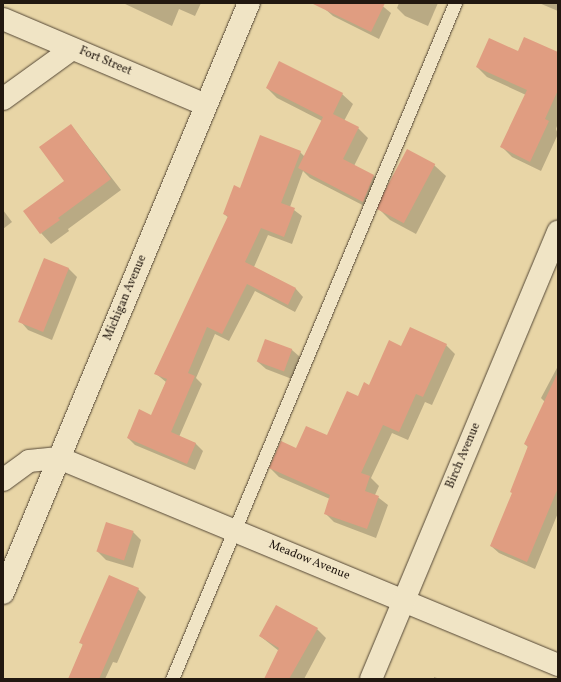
<!DOCTYPE html>
<html>
<head>
<meta charset="utf-8">
<style>
	body { margin:0 }
	#map { position:relative; width:561px; height:682px; overflow:hidden; background:#e8d5a6; font-family:Vollkorn,serif }
	div>[style] { position:absolute }
	.shadow>* { inset:0; background:#0003 }
	.building>* { inset:0; background:#e09d81; transform-origin:0 0 }
	.roads { filter:drop-shadow(0 0 1px #544736) drop-shadow(0 0 1px #544736) }
	.service>* { height:13px; margin:-6.5px; padding:0 6.5px; transform-origin:6.5px; border-radius:6.5px; background:#f0e4c5 }
	.minor>* { height:22px; margin:-11px; padding:0 11px; transform-origin:11px; border-radius:11px; background:#f0e4c5 }
	.tertiary>* { height:22px; margin:-11px; padding:0 11px; transform-origin:11px; border-radius:11px; background:#f0e4c5 }
	span { translate:-50% -50%; white-space:nowrap; text-align:center; line-height:1.15; -webkit-text-stroke:4px #f0e4c5; paint-order:stroke }
	.street-label { font-size:12px; color:#221810 }
	.frame { position:absolute; inset:0; border:4px solid #221810; pointer-events:none }
</style>
</head>
<body>
<div id="map">
	<div class="shadow">
		<i style="clip-path:polygon(123px 3px,201px 3px,195px 16px,179px 9px,172px 26px)"></i>
		<i style="clip-path:polygon(327px 3px,379px 3px,391px 13px,379px 39px,333px 16px,325px 9px)"></i>
		<i style="clip-path:polygon(399px 3px,438px 3px,428px 26px,405px 16px,397px 8px)"></i>
		<i style="clip-path:polygon(539px 3px,558px 3px,558px 11px)"></i>
		<i style="clip-path:polygon(558px 53px,558px 123px,556px 129px,558px 134px,541px 171px,512px 157px,502px 147px,526px 95px,487px 77px,477px 67px)"></i>
		<i style="clip-path:polygon(267px 88px,342px 94px,353px 104px,344px 121px,358px 128px,368px 138px,354px 166px,374px 176px,384px 187px,374px 211px,310px 178px,303px 171px,290px 207px,302px 216px,292px 244px,268px 235px,254px 267px,296px 289px,303px 297px,295px 312px,255px 291px,229px 341px,215px 334px,196px 378px,202px 384px,179px 437px,195px 443px,203px 451px,195px 470px,135px 445px,128px 438px,152px 416px,166px 382px,155px 373px,229px 218px,224px 214px,241px 189px,300px 152px,305px 157px,322px 121px,277px 98px)"></i>
		<i style="clip-path:polygon(71px 125px,121px 190px,68px 229px,69px 231px,51px 244px,41px 233px,66px 182px)"></i>
		<i style="clip-path:polygon(434px 165px,446px 176px,416px 234px,390px 220px,379px 209px)"></i>
		<i style="clip-path:polygon(3px 210px,12px 222px,3px 229px)"></i>
		<i style="clip-path:polygon(45px 260px,69px 269px,77px 277px,52px 340px,28px 330px,21px 322px)"></i>
		<i style="clip-path:polygon(266px 340px,292px 350px,300px 357px,292px 379px,266px 369px,258px 362px)"></i>
		<i style="clip-path:polygon(446px 345px,455px 354px,432px 405px,425px 402px,408px 440px,392px 433px,371px 478px,379px 486px,375px 495px,388px 505px,376px 538px,334px 522px,325px 513px,330px 499px,279px 477px,270px 468px,297px 449px,328px 436px,401px 348px)"></i>
		<i style="clip-path:polygon(558px 366px,558px 513px,535px 569px,499px 553px,491px 546px,513px 494px,528px 447px,525px 444px,545px 402px,541px 398px)"></i>
		<i style="clip-path:polygon(133px 532px,141px 540px,133px 568px,106px 560px,98px 552px)"></i>
		<i style="clip-path:polygon(138px 589px,146px 597px,117px 663px,113px 662px,105px 679px,69px 679px,83px 645px,80px 642px)"></i>
		<i style="clip-path:polygon(317px 629px,326px 638px,304px 679px,265px 679px,279px 651px,260px 636px)"></i>
		<i style="clip-path:polygon(434px 677px,440px 679px,434px 679px)"></i>
	</div>
	<div class="building">
		<i style="clip-path:polygon(311px 3px,385px 3px,371px 32px)"></i>
		<i style="clip-path:polygon(524px 37px,558px 52px,558px 90px,545px 119px,549px 121px,530px 162px,500px 147px,527px 90px,476px 67px,489px 38px,518px 51px)"></i>
		<i style="clip-path:polygon(279px 61px,343px 93px,333px 114px,359px 127px,343px 159px,374px 175px,363px 202px,298px 168px,323px 117px,266px 88px)"></i>
		<i style="clip-path:polygon(71px 124px,111px 179px,58px 218px,60px 220px,40px 234px,23px 211px,64px 181px,39px 147px)"></i>
		<i style="clip-path:polygon(260px 135px,301px 151px,281px 203px,295px 208px,284px 237px,261px 228px,245px 262px,296px 288px,288px 305px,247px 284px,222px 334px,207px 327px,188px 373px,195px 376px,171px 432px,196px 443px,187px 464px,127px 438px,139px 409px,151px 415px,167px 379px,154px 374px,228px 216px,223px 214px,234px 185px,240px 188px)"></i>
		<i style="left:407px;top:149px;width:32px;height:67px;rotate:28deg"></i>
		<i style="left:44px;top:258px;width:27px;height:69px;rotate:22deg"></i>
		<i style="clip-path:polygon(410px 327px,447px 344px,423px 397px,416px 394px,399px 432px,383px 425px,361px 473px,370px 476px,365px 491px,379px 496px,367px 529px,324px 514px,330px 495px,269px 468px,281px 441px,296px 448px,306px 426px,327px 435px,347px 391px,358px 396px,364px 382px,369px 385px,389px 340px,401px 346px)"></i>
		<i style="left:265px;top:339px;width:29px;height:24px;rotate:20deg"></i>
		<i style="clip-path:polygon(558px 372px,558px 488px,527px 562px,490px 546px,512px 493px,510px 492px,528px 446px,524px 444px)"></i>
		<i style="left:106px;top:522px;width:29px;height:31px;rotate:18deg"></i>
		<i style="clip-path:polygon(109px 575px,139px 588px,99px 679px,68px 679px,83px 644px,79px 643px)"></i>
		<i style="clip-path:polygon(276px 605px,318px 628px,289px 679px,264px 679px,279px 648px,259px 636px)"></i>
	</div>
	<div class="roads">
		<div class="service">
			<i style="left:172px;top:679px;width:733px;rotate:-67.28deg"></i>
		</div>
		<div class="minor">
			<i style="left:3px;top:19px;width:220px;rotate:23deg"></i>
			<i style="left:3px;top:99px;width:85px;rotate:-35.9deg"></i>
			<i style="left:3px;top:480px;width:32px;rotate:-36deg"></i>
			<i style="left:29px;top:461px;width:30px;rotate:-6deg"></i>
			<i style="left:59px;top:458px;width:540px;rotate:22.53deg"></i>
			<i style="left:371px;top:679px;width:485px;rotate:-67.3deg"></i>
		</div>
		<div class="tertiary">
			<i style="left:3px;top:593px;width:639px;rotate:-67.37deg"></i>
		</div>
	</div>
	<div class="street-label">
		<span style="left:105px;top:62px;rotate:23deg">Fort Street</span>
		<span style="left:126px;top:298px;rotate:-67deg">Michigan Avenue</span>
		<span style="left:464px;top:456px;rotate:-67deg">Birch Avenue</span>
		<span style="left:309px;top:561px;rotate:22deg">Meadow Avenue</span>
	</div>
	<div class="frame"></div>
</div>
</body>
</html>
